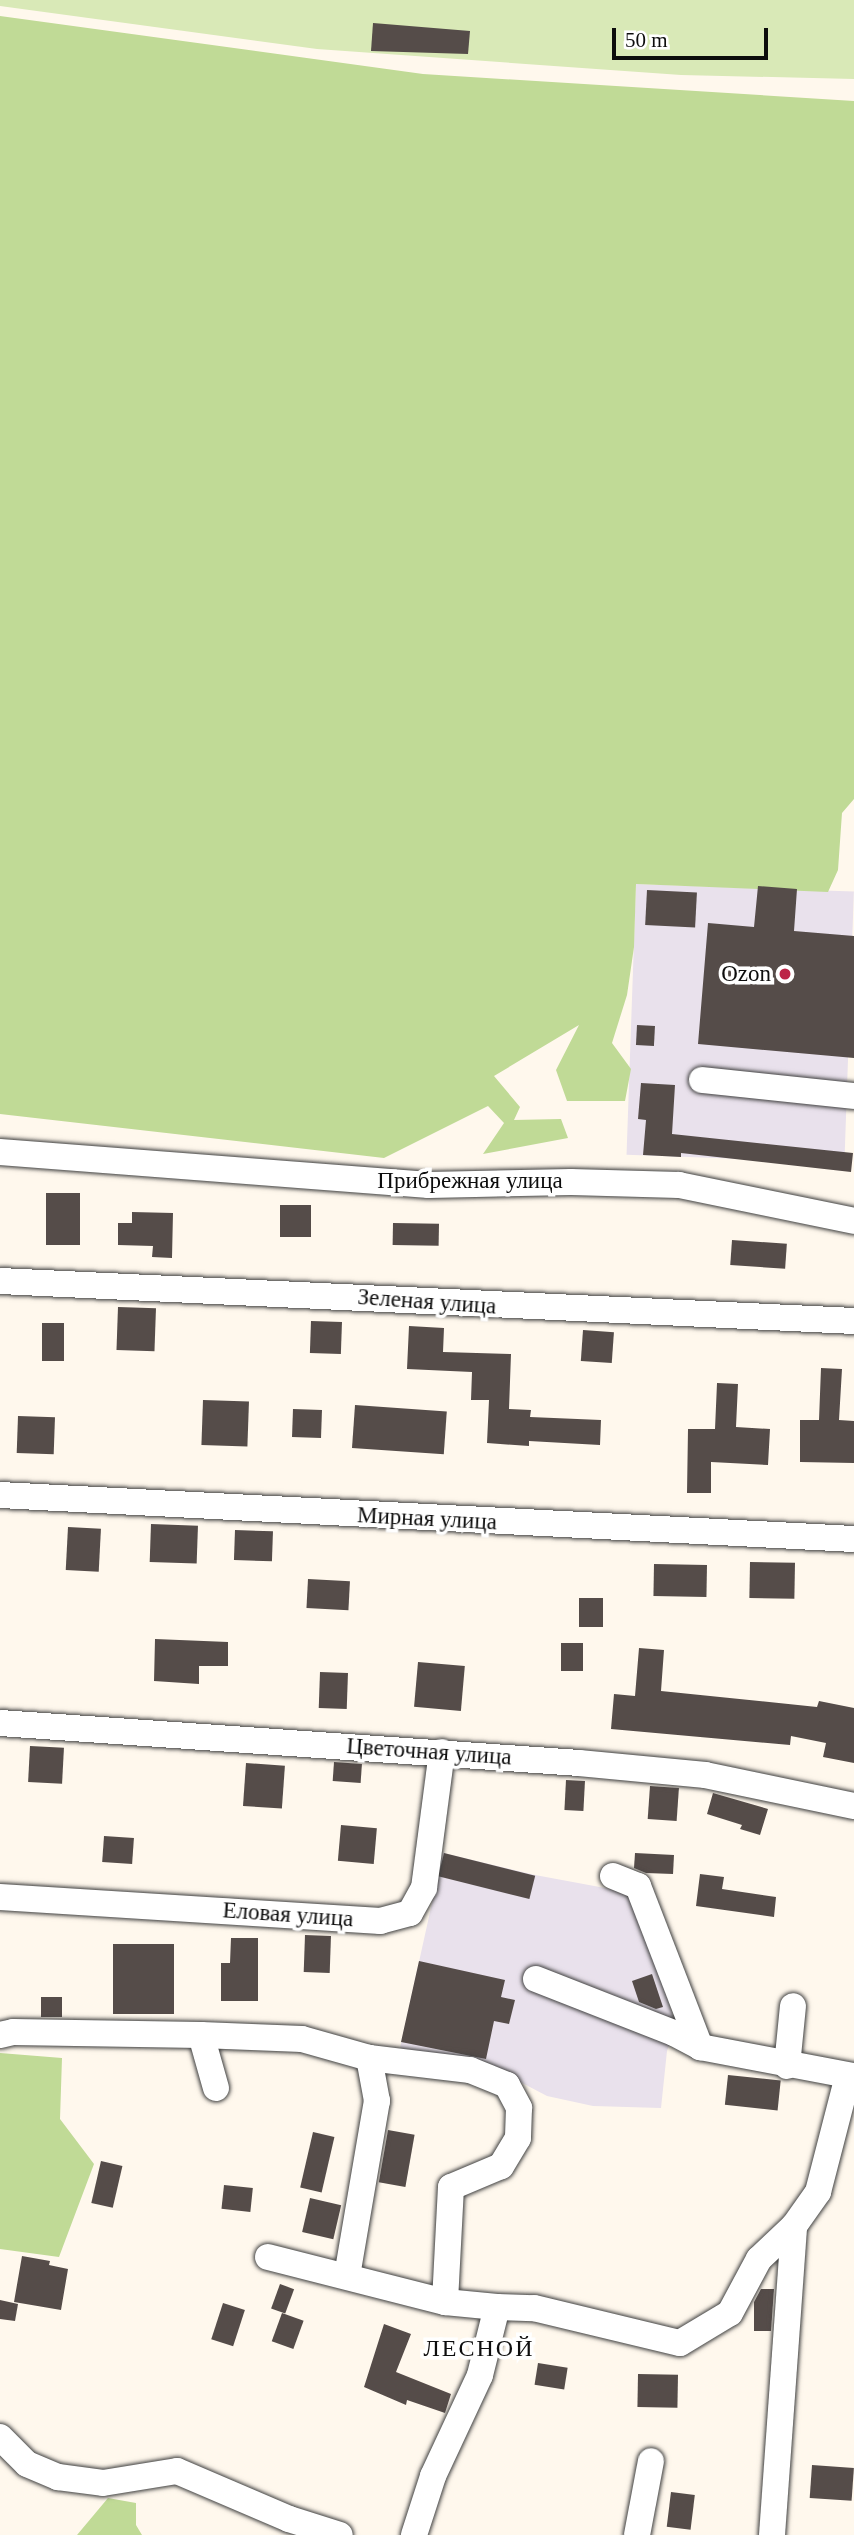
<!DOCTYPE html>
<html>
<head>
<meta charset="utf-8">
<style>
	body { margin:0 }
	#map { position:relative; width:854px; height:2535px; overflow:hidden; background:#fff8ed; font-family:"Times New Roman",serif }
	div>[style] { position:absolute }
	.industrial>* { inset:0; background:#e9e1ec; transform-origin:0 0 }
	.green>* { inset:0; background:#d9e9b7 }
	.forest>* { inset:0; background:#c0da96 }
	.building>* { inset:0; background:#554c49; transform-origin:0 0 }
	.roads { filter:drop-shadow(0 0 2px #404040) drop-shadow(0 0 2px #404040) }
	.minor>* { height:26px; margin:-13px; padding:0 13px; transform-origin:13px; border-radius:13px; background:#fff }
	.dots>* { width:19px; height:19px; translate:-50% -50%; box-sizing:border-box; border:4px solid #fff; border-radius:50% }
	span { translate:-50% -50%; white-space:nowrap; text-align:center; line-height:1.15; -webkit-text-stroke:7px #fff; paint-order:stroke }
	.poi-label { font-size:23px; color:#0d0d0d }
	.right { translate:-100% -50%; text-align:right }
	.street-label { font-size:23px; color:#0d0d0d }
	.neighbourhood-label { font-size:24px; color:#0d0d0d; letter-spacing:2px }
	.scale { position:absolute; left:612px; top:28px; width:156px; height:32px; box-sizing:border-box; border:4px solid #0d0d0d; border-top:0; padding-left:9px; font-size:21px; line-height:24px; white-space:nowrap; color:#0d0d0d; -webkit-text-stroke:5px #fff; paint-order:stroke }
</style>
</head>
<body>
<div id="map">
	<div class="industrial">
		<i style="left:636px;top:884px;width:218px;height:271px;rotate:2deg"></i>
		<i style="clip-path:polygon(443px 1853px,535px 1875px,632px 1893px,676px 2025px,667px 2051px,661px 2108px,593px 2106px,547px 2096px,488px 2065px,400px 2048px)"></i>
	</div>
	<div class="green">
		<i style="clip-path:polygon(0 0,854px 0,854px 79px,681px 75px,317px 49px,0 6px)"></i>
	</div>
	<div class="forest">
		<i style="clip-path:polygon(0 16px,423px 74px,854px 101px,854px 799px,842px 813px,838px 870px,828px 892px,636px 884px,634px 947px,627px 995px,612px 1043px,631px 1069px,625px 1101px,567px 1101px,556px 1070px,579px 1025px,494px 1076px,520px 1107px,514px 1120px,561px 1119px,568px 1138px,483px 1154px,504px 1123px,488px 1106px,384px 1158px,0 1114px)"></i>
		<i style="clip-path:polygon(0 2053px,62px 2058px,60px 2119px,94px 2164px,59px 2257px,0 2249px)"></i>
		<i style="clip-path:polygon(108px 2498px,136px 2503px,136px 2525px,142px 2535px,77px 2535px)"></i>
	</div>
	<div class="building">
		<i style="clip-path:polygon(373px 23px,470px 31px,468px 54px,371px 51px)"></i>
		<i style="clip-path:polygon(758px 886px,797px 889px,794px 931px,854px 936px,854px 1058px,698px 1044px,708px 923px,754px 927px)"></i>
		<i style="left:647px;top:890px;width:50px;height:35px;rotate:3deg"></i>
		<i style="left:637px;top:1025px;width:18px;height:20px;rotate:3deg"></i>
		<i style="clip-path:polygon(641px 1083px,675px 1085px,672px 1134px,853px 1153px,851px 1172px,681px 1153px,681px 1157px,643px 1155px,646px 1120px,638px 1119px)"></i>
		<i style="left:46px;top:1193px;width:34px;height:52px"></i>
		<i style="left:280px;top:1205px;width:31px;height:32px"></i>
		<i style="clip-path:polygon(132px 1212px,173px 1213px,172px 1258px,152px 1257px,153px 1246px,118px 1245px,118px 1223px,132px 1223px)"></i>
		<i style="left:393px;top:1223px;width:46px;height:22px;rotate:1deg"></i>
		<i style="left:732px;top:1240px;width:55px;height:25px;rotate:4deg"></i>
		<i style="left:118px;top:1307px;width:38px;height:43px;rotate:2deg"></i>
		<i style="left:311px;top:1321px;width:31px;height:32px;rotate:2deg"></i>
		<i style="left:42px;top:1323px;width:22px;height:38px"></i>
		<i style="clip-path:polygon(409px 1326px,444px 1328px,443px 1352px,511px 1354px,509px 1409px,531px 1410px,530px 1417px,601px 1420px,600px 1445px,529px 1441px,529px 1446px,487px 1443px,489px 1400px,471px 1400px,472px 1372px,407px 1369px)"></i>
		<i style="left:583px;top:1330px;width:31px;height:31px;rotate:4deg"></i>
		<i style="clip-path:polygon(821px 1368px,842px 1369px,839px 1420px,854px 1421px,854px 1463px,800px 1462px,800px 1420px,819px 1420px)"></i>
		<i style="clip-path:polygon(717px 1383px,738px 1384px,736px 1427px,770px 1429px,768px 1465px,711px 1462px,711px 1493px,687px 1493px,688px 1429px,715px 1429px)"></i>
		<i style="left:203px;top:1400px;width:46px;height:45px;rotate:2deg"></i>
		<i style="left:355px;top:1405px;width:92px;height:43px;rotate:4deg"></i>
		<i style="left:293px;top:1409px;width:29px;height:28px;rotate:2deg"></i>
		<i style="left:18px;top:1416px;width:37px;height:37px;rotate:2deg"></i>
		<i style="left:151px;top:1524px;width:47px;height:38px;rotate:2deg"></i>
		<i style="left:68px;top:1527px;width:33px;height:43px;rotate:3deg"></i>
		<i style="left:235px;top:1530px;width:38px;height:30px;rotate:2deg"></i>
		<i style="left:750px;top:1562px;width:45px;height:36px;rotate:1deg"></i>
		<i style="left:654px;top:1564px;width:53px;height:32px;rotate:1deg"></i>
		<i style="left:308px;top:1579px;width:42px;height:29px;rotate:3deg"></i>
		<i style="left:579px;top:1598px;width:24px;height:29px"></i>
		<i style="clip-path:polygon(155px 1639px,228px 1642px,228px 1666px,199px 1666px,199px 1684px,154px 1681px)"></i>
		<i style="left:561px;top:1643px;width:22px;height:28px"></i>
		<i style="clip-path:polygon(639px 1648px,664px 1650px,661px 1691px,817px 1707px,819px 1701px,854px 1708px,854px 1763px,823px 1757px,826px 1743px,791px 1736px,790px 1745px,611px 1729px,614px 1694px,635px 1696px)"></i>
		<i style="left:418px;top:1662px;width:47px;height:45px;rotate:5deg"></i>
		<i style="left:320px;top:1672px;width:28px;height:36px;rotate:2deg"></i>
		<i style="left:30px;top:1746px;width:34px;height:36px;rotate:3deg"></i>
		<i style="left:334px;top:1762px;width:28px;height:19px;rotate:4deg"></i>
		<i style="left:246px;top:1763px;width:39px;height:43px;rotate:4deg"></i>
		<i style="left:566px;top:1780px;width:19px;height:30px;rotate:3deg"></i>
		<i style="left:650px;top:1786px;width:29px;height:33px;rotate:4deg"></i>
		<i style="clip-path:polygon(713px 1793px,768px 1809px,760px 1835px,740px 1829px,742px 1825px,707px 1814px)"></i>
		<i style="left:341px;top:1825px;width:36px;height:36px;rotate:5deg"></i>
		<i style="left:104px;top:1836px;width:30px;height:26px;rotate:4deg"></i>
		<i style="left:444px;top:1853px;width:94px;height:24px;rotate:14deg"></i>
		<i style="clip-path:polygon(635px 1853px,674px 1855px,673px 1874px,646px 1873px,634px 1868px)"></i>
		<i style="clip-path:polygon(700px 1874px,724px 1877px,722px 1889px,776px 1897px,774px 1917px,696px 1906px)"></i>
		<i style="left:305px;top:1935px;width:26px;height:37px;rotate:2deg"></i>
		<i style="clip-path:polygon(231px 1938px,258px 1938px,258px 2001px,221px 2001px,221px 1963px,230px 1963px)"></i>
		<i style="left:174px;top:1944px;width:70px;height:61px;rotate:90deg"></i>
		<i style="clip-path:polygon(419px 1961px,505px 1980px,501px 1997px,515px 2000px,509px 2024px,494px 2021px,486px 2059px,401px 2042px)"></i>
		<i style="clip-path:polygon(652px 1974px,663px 2007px,656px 2009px,639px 2002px,632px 1981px)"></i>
		<i style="left:41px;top:1997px;width:21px;height:20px"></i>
		<i style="left:728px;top:2075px;width:53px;height:30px;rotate:6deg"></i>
		<i style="left:388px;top:2130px;width:27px;height:53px;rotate:10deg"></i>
		<i style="left:313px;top:2132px;width:22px;height:57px;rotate:13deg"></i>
		<i style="left:101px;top:2161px;width:22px;height:43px;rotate:13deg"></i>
		<i style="left:224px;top:2185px;width:29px;height:24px;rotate:6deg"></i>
		<i style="left:310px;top:2198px;width:32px;height:35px;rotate:13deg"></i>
		<i style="clip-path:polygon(22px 2256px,50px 2261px,49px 2265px,68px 2269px,61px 2310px,14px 2302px)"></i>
		<i style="left:280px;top:2284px;width:15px;height:26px;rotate:20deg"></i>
		<i style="clip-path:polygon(761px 2289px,774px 2289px,771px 2331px,754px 2331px,754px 2302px)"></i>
		<i style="clip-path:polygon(0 2300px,18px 2304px,15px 2321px,0 2319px)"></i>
		<i style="left:223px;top:2303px;width:23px;height:38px;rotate:18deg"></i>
		<i style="left:282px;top:2313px;width:23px;height:30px;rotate:20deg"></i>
		<i style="clip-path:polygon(384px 2324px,411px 2334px,396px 2372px,451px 2394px,445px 2413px,407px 2400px,406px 2405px,364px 2387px)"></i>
		<i style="left:538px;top:2363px;width:30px;height:22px;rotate:9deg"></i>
		<i style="left:638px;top:2374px;width:40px;height:33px;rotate:1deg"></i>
		<i style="left:812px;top:2465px;width:42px;height:33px;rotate:4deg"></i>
		<i style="left:671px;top:2492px;width:24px;height:35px;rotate:7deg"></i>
	</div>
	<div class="roads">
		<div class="minor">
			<i style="left:702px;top:1080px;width:153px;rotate:6deg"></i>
			<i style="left:0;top:1152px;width:430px;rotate:4.4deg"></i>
			<i style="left:429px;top:1185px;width:142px;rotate:-1.2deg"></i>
			<i style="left:571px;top:1182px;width:108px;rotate:1.6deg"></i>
			<i style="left:679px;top:1185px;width:179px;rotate:11.6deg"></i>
			<i style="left:0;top:1281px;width:855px;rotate:2.68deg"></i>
			<i style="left:0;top:1495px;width:855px;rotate:2.95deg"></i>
			<i style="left:0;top:1723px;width:580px;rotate:3.95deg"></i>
			<i style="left:579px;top:1763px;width:127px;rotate:5.4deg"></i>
			<i style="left:705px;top:1775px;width:152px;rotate:11.8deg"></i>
			<i style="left:613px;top:1876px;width:27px;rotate:22deg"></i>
			<i style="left:638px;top:1886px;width:173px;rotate:68.9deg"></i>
			<i style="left:0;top:1897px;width:381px;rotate:3.6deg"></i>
			<i style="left:380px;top:1921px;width:31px;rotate:-15deg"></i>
			<i style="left:410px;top:1913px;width:29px;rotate:-61deg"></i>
			<i style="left:424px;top:1888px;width:137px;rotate:-82.5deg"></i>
			<i style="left:536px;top:1979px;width:148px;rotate:21.4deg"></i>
			<i style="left:674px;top:2033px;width:30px;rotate:28deg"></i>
			<i style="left:700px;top:2047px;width:157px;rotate:10.7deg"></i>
			<i style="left:0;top:2035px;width:13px;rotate:-13deg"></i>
			<i style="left:13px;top:2032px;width:188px;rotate:0.9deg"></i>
			<i style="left:201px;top:2035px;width:101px;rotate:2.3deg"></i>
			<i style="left:302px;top:2039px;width:70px;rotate:15.8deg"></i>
			<i style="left:369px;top:2058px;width:102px;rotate:6.8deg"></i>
			<i style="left:470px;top:2070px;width:40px;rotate:22deg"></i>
			<i style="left:507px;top:2085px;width:26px;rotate:62deg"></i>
			<i style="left:519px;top:2108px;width:30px;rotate:92deg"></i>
			<i style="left:518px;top:2138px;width:33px;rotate:121deg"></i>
			<i style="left:501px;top:2166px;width:54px;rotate:157.2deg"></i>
			<i style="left:451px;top:2187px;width:115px;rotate:93deg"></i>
			<i style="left:201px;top:2035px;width:55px;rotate:74.2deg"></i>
			<i style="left:787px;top:2066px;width:60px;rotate:-84.3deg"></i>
			<i style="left:268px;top:2257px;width:183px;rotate:14.3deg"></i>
			<i style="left:445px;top:2302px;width:52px;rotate:5.5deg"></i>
			<i style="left:347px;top:2276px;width:178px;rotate:-80.3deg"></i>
			<i style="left:377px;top:2101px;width:44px;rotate:-100.5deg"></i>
			<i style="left:0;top:2437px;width:38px;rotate:45deg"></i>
			<i style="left:27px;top:2464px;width:34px;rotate:23deg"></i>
			<i style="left:58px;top:2477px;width:45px;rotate:7.6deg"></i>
			<i style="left:103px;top:2483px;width:75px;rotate:-9.2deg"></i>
			<i style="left:177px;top:2471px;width:122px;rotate:23.2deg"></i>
			<i style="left:289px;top:2519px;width:53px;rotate:17.4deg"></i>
			<i style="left:414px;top:2535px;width:62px;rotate:-72.1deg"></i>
			<i style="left:433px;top:2476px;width:111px;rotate:-65deg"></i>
			<i style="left:480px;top:2375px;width:70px;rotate:-76deg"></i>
			<i style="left:497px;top:2307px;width:37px;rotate:2deg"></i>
			<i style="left:534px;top:2308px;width:150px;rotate:13.5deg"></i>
			<i style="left:680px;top:2343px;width:58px;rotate:-31deg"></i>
			<i style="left:730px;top:2313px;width:61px;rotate:-61.8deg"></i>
			<i style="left:759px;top:2259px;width:48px;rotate:-43.3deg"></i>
			<i style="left:794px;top:2226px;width:42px;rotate:-54.8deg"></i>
			<i style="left:818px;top:2192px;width:120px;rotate:-75.5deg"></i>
			<i style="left:637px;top:2535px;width:75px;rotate:-79.3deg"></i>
			<i style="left:772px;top:2535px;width:310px;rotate:-85.9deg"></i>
		</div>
	</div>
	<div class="dots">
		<i style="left:785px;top:974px;background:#bc2547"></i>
	</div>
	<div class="poi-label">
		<span class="right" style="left:771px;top:974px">Ozon</span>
	</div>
	<div class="street-label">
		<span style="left:470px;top:1181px">Прибрежная улица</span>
		<span style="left:427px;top:1302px;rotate:4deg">Зеленая улица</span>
		<span style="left:427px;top:1519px;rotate:3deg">Мирная улица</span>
		<span style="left:429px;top:1752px;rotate:4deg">Цветочная улица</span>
		<span style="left:288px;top:1915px;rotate:4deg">Еловая улица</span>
	</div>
	<div class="neighbourhood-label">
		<span style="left:479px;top:2349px">ЛЕСНОЙ</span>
	</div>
	<div class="scale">50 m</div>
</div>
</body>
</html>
